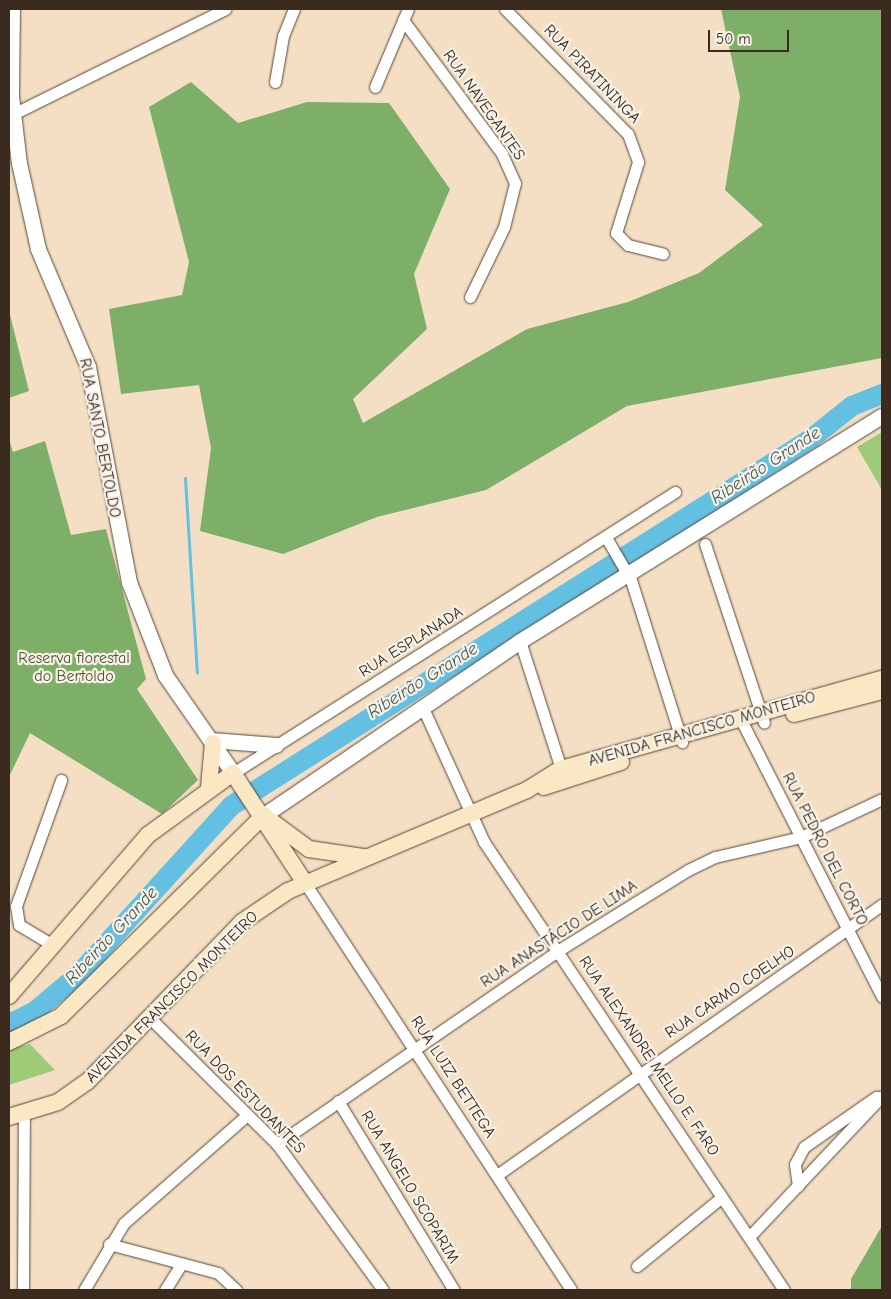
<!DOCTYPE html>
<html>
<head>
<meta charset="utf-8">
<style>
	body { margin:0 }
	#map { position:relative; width:891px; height:1299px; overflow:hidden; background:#f4dfc4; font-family:"Comic Neue",sans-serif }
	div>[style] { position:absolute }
	.green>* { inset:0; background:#9ecb78 }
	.forest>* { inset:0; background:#7eaf68 }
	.stream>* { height:3px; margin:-1.5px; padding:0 1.5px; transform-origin:1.5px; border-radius:1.5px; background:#64c0e2 }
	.river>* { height:20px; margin:-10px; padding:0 10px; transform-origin:10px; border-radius:10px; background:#64c0e2 }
	.roads { filter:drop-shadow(0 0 1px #574537) drop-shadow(0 0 1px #574537) }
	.minor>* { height:11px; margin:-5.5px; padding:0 5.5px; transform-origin:5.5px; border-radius:5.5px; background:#fff }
	.tertiary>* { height:15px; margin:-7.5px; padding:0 7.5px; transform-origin:7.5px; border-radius:7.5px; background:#fff }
	.secondary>* { height:16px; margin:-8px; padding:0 8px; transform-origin:8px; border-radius:8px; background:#fae7c3 }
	span { translate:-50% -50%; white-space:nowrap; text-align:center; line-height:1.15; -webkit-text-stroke:4.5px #f7f3e8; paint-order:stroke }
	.street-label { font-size:16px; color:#3b2a1e }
	.park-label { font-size:16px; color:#545234 }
	.water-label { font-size:18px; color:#475759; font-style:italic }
	.frame { position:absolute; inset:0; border:10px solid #3b2a1e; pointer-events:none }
	.scale { position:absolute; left:708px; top:30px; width:81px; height:22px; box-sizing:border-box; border:2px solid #3b2a1e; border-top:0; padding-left:6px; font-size:15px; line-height:18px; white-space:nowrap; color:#3b2a1e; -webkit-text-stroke:4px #f7f3e8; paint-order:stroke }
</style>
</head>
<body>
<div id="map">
	<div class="green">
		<i style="clip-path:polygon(882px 432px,882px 490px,857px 447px)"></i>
		<i style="clip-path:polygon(30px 1044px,55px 1070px,9px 1085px,9px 1049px)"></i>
	</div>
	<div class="forest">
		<i style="clip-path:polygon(721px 9px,882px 9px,882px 358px,627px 406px,486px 490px,377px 517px,283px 554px,200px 531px,211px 448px,199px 385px,121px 394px,109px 309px,182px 295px,189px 262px,149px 107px,191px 82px,238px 123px,307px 102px,389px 103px,450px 189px,414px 274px,427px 329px,353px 399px,363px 423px,527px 329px,628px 302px,699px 273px,763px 225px,725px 190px,740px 97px)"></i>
		<i style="clip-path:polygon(9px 311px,29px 391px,9px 398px)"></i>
		<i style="clip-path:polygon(9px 439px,13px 452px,45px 441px,71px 535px,106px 529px,146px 679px,137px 689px,198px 780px,162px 814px,30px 733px,9px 777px)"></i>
		<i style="clip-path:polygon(882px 1226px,882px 1290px,851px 1290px,851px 1279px)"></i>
	</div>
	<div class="stream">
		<i style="left:185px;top:478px;width:195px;rotate:86.5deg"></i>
	</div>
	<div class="river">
		<i style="left:9px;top:1024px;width:28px;rotate:-26deg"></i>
		<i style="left:34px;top:1012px;width:57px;rotate:-40.1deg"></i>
		<i style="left:78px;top:975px;width:228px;rotate:-47.8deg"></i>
		<i style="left:231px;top:806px;width:688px;rotate:-32.35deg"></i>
		<i style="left:812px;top:438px;width:51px;rotate:-38.7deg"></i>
		<i style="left:852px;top:406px;width:32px;rotate:-22deg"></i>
	</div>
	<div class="roads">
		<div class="minor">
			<i style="left:505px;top:9px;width:175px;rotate:45.5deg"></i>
			<i style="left:628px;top:134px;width:30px;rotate:70deg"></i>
			<i style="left:638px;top:162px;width:74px;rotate:107.2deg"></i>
			<i style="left:616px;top:233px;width:17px;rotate:45deg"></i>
			<i style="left:628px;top:245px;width:36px;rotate:14deg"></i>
			<i style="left:403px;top:20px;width:167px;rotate:53.5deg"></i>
			<i style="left:502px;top:154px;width:32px;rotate:66deg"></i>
			<i style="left:515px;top:183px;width:45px;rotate:104deg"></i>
			<i style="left:504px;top:227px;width:78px;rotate:115.9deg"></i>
			<i style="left:275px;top:82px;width:47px;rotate:-80.1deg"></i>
			<i style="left:283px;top:36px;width:29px;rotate:-68deg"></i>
			<i style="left:375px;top:87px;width:85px;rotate:-67.1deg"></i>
			<i style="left:13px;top:114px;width:237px;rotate:-26.3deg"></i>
			<i style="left:607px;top:539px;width:48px;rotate:59.7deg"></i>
			<i style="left:631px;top:580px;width:170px;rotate:72.5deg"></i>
			<i style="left:705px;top:544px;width:188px;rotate:71.7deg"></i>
			<i style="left:520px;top:641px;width:141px;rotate:72.2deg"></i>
			<i style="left:422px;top:706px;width:149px;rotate:65.5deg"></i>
			<i style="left:484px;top:842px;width:539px;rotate:56.19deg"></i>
			<i style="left:739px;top:716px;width:315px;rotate:63deg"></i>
			<i style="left:233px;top:773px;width:524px;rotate:-32.45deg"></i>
			<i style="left:305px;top:883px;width:486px;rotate:56.8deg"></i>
			<i style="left:51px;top:944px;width:37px;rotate:-149deg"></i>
			<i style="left:19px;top:925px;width:19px;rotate:-99deg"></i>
			<i style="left:16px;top:906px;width:134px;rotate:-70.3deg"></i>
			<i style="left:150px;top:1018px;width:179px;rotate:44.8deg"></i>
			<i style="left:277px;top:1144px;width:180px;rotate:54deg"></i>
			<i style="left:338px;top:1101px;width:222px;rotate:58.5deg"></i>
			<i style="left:277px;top:1144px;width:342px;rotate:-34.5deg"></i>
			<i style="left:559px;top:950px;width:152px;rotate:-31.8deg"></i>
			<i style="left:688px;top:870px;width:30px;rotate:-26deg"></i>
			<i style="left:715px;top:857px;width:88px;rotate:-13.1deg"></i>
			<i style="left:801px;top:837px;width:89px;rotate:-25.1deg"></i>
			<i style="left:497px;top:1175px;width:471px;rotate:-35.1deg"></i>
			<i style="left:798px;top:1186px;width:22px;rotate:-98deg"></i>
			<i style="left:795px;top:1164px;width:19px;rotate:-62deg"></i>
			<i style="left:804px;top:1147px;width:88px;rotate:-34.8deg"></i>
			<i style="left:750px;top:1236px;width:192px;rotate:-46.7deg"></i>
			<i style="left:109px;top:1244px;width:113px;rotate:14.9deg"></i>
			<i style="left:218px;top:1273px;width:25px;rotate:43deg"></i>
			<i style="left:637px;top:1266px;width:109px;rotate:-39.1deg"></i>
			<i style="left:23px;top:1290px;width:174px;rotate:-89.7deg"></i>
			<i style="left:84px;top:1290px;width:78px;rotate:-59.2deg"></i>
			<i style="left:124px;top:1223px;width:164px;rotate:-41.3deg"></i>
			<i style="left:165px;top:1290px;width:31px;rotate:-58deg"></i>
		</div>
		<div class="tertiary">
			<i style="left:12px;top:9px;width:87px;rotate:90.7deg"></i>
			<i style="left:11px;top:96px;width:67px;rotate:83.2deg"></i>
			<i style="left:19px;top:163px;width:88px;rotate:77.5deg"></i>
			<i style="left:38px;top:249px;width:128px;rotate:67deg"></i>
			<i style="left:88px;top:367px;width:219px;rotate:79.2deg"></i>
			<i style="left:129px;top:582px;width:100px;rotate:68.8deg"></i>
			<i style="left:165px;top:675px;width:119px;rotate:55.2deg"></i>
			<i style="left:211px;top:740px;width:65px;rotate:4.4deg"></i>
			<i style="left:264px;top:815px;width:310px;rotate:-34.2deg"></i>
			<i style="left:520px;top:641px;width:426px;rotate:-31.9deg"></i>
		</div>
		<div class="secondary">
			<i style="left:794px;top:714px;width:91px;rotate:-14.6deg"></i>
			<i style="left:209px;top:787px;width:44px;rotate:-84.8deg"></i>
			<i style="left:544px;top:787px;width:81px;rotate:-18deg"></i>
			<i style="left:271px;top:821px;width:47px;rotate:36.4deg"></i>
			<i style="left:309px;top:849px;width:56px;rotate:8.3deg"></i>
			<i style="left:9px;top:996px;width:213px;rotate:-49.2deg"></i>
			<i style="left:148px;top:835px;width:105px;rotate:-36.1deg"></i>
			<i style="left:233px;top:773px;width:131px;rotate:56.8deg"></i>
			<i style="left:9px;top:1042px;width:58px;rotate:-26.6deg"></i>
			<i style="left:61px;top:1016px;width:286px;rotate:-44.7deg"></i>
			<i style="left:9px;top:1117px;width:51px;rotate:-17deg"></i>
			<i style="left:58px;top:1102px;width:35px;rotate:-35deg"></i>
			<i style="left:87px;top:1082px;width:223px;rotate:-45.9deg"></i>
			<i style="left:242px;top:922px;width:55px;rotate:-34deg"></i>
			<i style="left:288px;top:891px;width:259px;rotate:-22.9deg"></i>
			<i style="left:527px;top:790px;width:40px;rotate:-32deg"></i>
			<i style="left:561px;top:769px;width:333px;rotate:-15.7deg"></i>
		</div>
	</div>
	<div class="street-label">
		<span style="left:592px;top:74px;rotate:46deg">RUA PIRATININGA</span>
		<span style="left:484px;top:105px;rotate:55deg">RUA NAVEGANTES</span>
		<span style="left:100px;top:438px;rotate:79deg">RUA SANTO BERTOLDO</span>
		<span style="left:411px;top:642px;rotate:-32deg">RUA ESPLANADA</span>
		<span style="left:702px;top:729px;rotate:-16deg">AVENIDA FRANCISCO MONTEIRO</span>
		<span style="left:825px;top:849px;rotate:63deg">RUA PEDRO DEL CORTO</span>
		<span style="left:559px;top:934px;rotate:-33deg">RUA ANASTÁCIO DE LIMA</span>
		<span style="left:730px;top:992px;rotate:-34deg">RUA CARMO COELHO</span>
		<span style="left:172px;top:997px;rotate:-45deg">AVENIDA FRANCISCO MONTEIRO</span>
		<span style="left:649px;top:1056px;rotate:56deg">RUA ALEXANDRE MELLO E. FARO</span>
		<span style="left:453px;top:1077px;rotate:57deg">RUA LUIZ BETTEGA</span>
		<span style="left:245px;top:1092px;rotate:46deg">RUA DOS ESTUDANTES</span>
		<span style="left:410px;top:1187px;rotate:59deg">RUA ANGELO SCOPARIM</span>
	</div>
	<div class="park-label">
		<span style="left:74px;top:667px">Reserva florestal<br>do Bertoldo</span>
	</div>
	<div class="water-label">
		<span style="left:766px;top:466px;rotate:-33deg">Ribeirão Grande</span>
		<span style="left:423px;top:681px;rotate:-32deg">Ribeirão Grande</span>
		<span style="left:112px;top:936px;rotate:-47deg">Ribeirão Grande</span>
	</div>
	<div class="frame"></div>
	<div class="scale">50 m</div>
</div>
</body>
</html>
